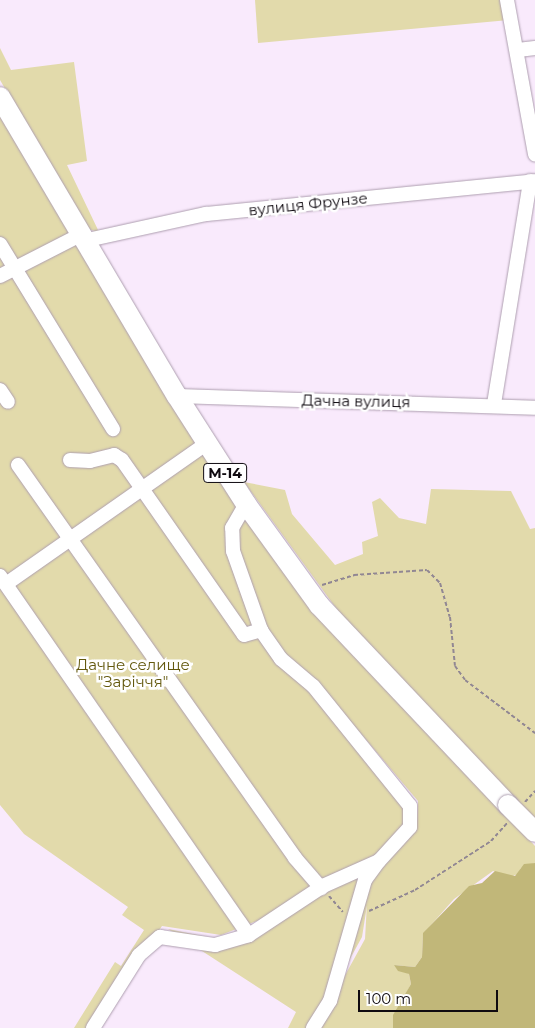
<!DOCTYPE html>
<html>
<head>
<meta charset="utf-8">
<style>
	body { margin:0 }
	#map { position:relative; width:535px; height:1028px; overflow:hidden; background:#f9eafc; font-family:Montserrat,sans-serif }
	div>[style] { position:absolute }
	.green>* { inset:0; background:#e2daab }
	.water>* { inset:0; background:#c1b779 }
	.path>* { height:2px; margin-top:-1px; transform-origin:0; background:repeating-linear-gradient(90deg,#918793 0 4px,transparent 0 6.5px) }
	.roads { filter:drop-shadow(0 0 1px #ae9fb0) drop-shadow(0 0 1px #ae9fb0) }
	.minor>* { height:14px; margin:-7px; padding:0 7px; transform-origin:7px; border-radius:7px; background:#fff }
	.highway>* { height:20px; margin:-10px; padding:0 10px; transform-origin:10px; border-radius:10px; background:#fff }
	.bridges { filter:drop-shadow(0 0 1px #ae9fb0) drop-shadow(0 0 1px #ae9fb0) }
	.highway-bridge>* { height:20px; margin:-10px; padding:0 10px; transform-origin:10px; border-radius:10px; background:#fff }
	span { translate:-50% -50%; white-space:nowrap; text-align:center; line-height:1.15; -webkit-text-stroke:5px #fff; paint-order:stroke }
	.shield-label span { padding:1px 4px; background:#fff; border:1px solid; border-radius:4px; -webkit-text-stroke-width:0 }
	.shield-label { font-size:14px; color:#0f0a10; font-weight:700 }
	.street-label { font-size:15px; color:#0f0a10 }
	.park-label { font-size:15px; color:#63580d }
	.scale { position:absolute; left:358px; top:990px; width:140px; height:22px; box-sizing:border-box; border:2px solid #0f0a10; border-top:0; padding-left:6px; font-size:15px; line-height:18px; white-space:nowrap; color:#0f0a10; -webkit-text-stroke:4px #fff; paint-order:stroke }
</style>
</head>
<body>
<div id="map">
	<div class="green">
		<i style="clip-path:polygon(255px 0,506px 0,509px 20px,258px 43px)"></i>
		<i style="clip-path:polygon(0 48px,11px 70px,74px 62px,87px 161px,67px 165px,99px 232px,87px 229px,0 80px)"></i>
		<i style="clip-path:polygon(0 106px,81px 245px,372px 670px,535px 846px,535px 863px,521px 868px,518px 874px,510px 877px,493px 871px,454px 899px,423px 934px,422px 957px,415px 967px,394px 965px,409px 974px,411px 984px,393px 1018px,393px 1028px,316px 1028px,365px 939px,368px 885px,417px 822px,418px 801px,339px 708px,287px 661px,249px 600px,292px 672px,413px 810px,392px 845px,287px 909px,221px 935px,162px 926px,91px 1028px,74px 1028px,115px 962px,121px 966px,144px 930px,122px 915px,128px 907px,24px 834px,0 805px)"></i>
		<i style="clip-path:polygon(244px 482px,285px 490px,292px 514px,335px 565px,363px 554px,362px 542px,378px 536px,372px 502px,380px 498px,399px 518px,426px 524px,431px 489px,511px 491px,530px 529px,535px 528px,535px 823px,341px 615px)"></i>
		<i style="clip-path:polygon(373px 868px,362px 937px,312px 1028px,288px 1028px,296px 1012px,168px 929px,222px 940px)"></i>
	</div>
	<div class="water">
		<i style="clip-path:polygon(535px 863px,535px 1028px,393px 1028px,393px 1015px,411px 984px,409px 974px,398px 971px,394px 965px,415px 967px,422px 957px,423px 933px,469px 886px,482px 883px,495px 871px,515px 876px,524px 864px)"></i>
	</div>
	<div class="path">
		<i style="left:322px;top:585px;width:34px;rotate:-17deg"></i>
		<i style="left:354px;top:575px;width:73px;rotate:-3.9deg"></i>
		<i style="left:427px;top:570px;width:18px;rotate:45deg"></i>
		<i style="left:440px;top:583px;width:35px;rotate:74deg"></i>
		<i style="left:450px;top:617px;width:49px;rotate:84.2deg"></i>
		<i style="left:455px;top:666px;width:17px;rotate:54deg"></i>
		<i style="left:465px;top:680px;width:88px;rotate:37.1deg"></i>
		<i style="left:525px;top:802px;width:15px;rotate:-48deg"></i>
		<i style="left:329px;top:896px;width:21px;rotate:49deg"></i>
		<i style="left:369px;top:911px;width:51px;rotate:-24.5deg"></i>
		<i style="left:415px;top:890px;width:90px;rotate:-32.8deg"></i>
		<i style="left:491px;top:841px;width:24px;rotate:-48deg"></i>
	</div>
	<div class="roads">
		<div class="minor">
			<i style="left:507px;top:0;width:157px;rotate:79.7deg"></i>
			<i style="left:518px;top:50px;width:17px;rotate:-7deg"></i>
			<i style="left:83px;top:241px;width:126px;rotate:-12.4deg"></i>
			<i style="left:206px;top:214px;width:331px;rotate:-5.7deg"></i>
			<i style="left:0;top:244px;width:217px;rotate:58.6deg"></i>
			<i style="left:0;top:276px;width:90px;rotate:-27.1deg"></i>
			<i style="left:0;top:390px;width:14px;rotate:56deg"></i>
			<i style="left:177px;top:396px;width:358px;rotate:1.9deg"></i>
			<i style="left:494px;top:404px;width:226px;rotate:-80.8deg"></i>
			<i style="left:70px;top:460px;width:20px;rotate:3deg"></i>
			<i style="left:90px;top:461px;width:25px;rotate:-14deg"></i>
			<i style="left:114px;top:455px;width:9px;rotate:32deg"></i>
			<i style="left:122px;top:460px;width:213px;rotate:55.1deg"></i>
			<i style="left:244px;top:635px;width:18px;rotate:-16deg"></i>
			<i style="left:18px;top:465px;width:481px;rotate:54.8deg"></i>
			<i style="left:295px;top:858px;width:40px;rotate:49deg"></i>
			<i style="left:0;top:576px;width:437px;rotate:55.3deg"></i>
			<i style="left:6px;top:584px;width:244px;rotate:-35deg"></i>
			<i style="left:93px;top:1028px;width:86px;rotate:-57.8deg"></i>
			<i style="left:139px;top:955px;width:28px;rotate:-41deg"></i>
			<i style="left:160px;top:937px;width:56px;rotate:8.3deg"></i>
			<i style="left:215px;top:945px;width:35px;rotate:-16deg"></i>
			<i style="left:249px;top:935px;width:89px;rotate:-33.5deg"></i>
			<i style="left:323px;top:886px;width:61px;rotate:-24.1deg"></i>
			<i style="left:379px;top:861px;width:46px;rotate:-47.6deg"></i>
			<i style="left:410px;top:827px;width:21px;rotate:-90deg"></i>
			<i style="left:410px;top:806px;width:154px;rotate:-128.9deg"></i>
			<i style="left:313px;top:686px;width:42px;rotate:-139.8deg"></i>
			<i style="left:281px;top:659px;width:35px;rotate:-125deg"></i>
			<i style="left:261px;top:630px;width:84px;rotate:-109.5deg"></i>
			<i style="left:233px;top:551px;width:23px;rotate:-92deg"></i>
			<i style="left:232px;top:528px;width:28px;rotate:-60deg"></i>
			<i style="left:313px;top:1028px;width:32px;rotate:-58deg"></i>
			<i style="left:330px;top:1001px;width:126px;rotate:-73.9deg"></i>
			<i style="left:365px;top:880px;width:24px;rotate:-54deg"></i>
		</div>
		<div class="highway">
			<i style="left:0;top:97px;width:347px;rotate:59.4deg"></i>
			<i style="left:177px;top:396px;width:128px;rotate:57.4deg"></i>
			<i style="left:246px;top:504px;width:125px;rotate:54.1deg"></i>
			<i style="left:319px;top:605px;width:275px;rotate:46.6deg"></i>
		</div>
	</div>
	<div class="bridges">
		<div class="highway-bridge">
			<i style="left:508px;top:805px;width:38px;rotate:45deg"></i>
		</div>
	</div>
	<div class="shield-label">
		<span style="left:225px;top:473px">М-14</span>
	</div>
	<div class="street-label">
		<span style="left:308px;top:204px;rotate:-6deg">вулиця Фрунзе</span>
		<span style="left:356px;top:401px;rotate:1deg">Дачна вулиця</span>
	</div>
	<div class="park-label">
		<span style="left:133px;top:673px">Дачне селище<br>"Заріччя"</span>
	</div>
	<div class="scale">100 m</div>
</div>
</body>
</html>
